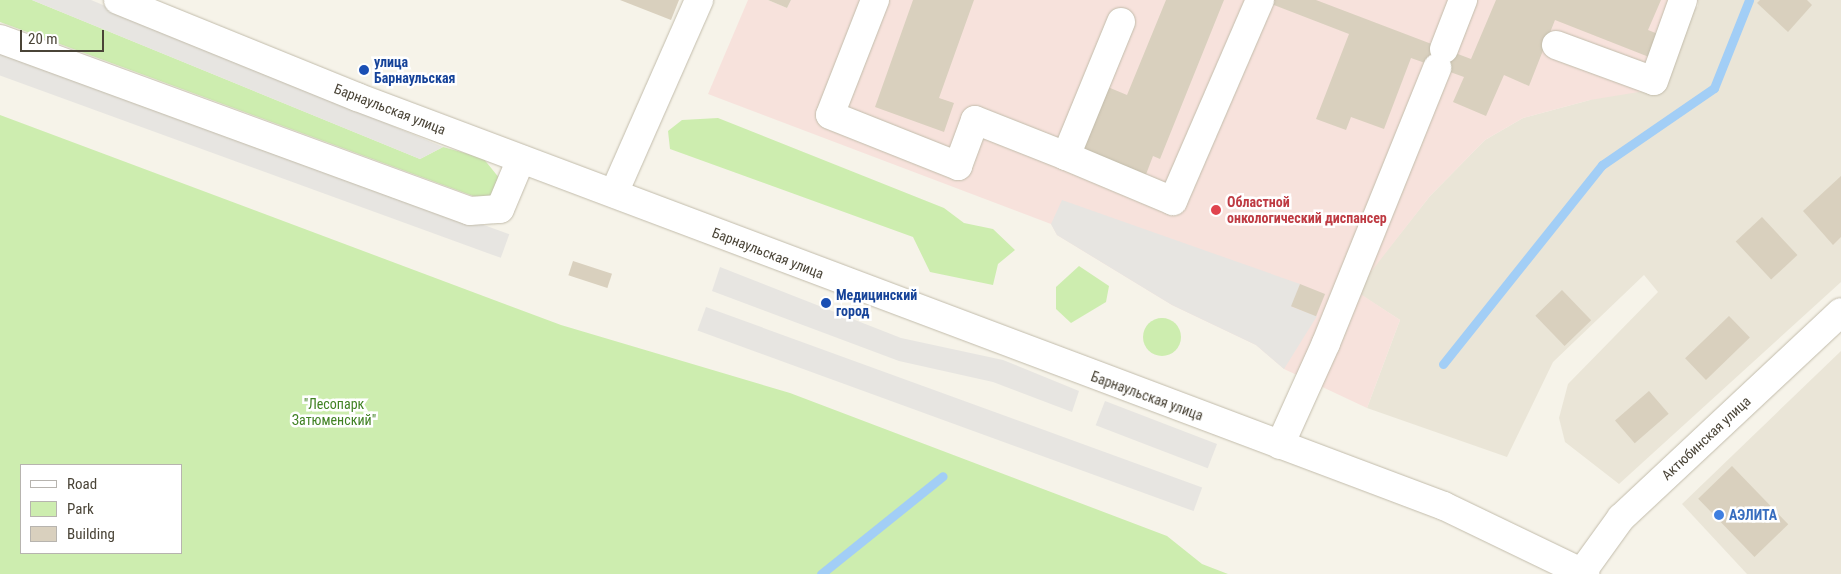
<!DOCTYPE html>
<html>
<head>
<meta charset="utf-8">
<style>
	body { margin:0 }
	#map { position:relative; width:1841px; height:574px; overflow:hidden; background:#f6f3e9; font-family:"Roboto Condensed",sans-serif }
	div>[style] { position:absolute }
	.residential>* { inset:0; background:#eae5d7 }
	.medical>* { inset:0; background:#f7e2dc }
	.green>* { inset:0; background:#cdedaf }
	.round { border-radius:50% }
	.parking>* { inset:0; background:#e7e5e1; transform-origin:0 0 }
	.stream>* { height:9px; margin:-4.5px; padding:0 4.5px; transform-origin:4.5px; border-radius:4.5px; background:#a2cef6 }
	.building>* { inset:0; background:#d9d0be; transform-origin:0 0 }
	.roads { filter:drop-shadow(0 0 1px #c2bcab) drop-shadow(0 0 1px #c2bcab) }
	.minor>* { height:28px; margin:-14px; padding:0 14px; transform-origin:14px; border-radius:14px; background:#fff }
	.dots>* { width:14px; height:14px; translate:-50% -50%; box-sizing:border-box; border:2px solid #fff; border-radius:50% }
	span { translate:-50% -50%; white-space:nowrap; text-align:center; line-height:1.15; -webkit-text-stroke:5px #fff; paint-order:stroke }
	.transit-label { font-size:14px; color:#164399; font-weight:700 }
	.left { translate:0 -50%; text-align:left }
	.street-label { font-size:14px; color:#4a4437 }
	.health-label { font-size:14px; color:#be3a42; font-weight:700 }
	.park-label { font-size:14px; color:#418224 }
	.shop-label { font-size:14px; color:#366cbe; font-weight:700 }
	.legend { position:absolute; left:20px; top:464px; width:162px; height:90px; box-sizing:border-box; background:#fff; border:1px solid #b7b4af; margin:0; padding:6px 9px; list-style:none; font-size:15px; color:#4a4437 }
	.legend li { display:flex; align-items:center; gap:10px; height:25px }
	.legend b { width:25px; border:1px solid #b7b4af }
	.scale { position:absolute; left:20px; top:30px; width:84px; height:22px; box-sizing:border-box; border:2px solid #4a4437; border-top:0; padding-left:6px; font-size:15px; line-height:18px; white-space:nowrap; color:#4a4437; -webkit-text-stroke:4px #fff; paint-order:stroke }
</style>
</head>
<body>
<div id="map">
	<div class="residential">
		<i style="clip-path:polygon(1698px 0,1841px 0,1841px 282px,1619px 484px,1565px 442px,1559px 418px,1568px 384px,1658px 292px,1644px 275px,1553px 362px,1507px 457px,1367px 408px,1400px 320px,1355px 291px,1430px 196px,1485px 140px,1523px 118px,1590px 100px,1698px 6px)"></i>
		<i style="clip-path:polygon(1841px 351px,1841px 574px,1747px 574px,1682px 504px)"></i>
	</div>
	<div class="medical">
		<i style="clip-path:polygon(748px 0,768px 0,787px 8px,791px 0,1698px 0,1663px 88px,1590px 100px,1523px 118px,1485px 140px,1430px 196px,1356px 291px,1400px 320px,1367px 408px,1284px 369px,1256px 345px,1172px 305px,1057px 235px,1051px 224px,708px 94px)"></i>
	</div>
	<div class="green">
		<i style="clip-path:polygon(0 0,32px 0,420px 159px,443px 147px,483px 158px,500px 179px,492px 198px,484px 200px,0 22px)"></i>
		<i style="clip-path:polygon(evenodd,0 115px,561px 325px,790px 393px,1167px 536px,1202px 564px,1228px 574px,0 574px,0 115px,21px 465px,181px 465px,181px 553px,21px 553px,21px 465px)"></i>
		<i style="clip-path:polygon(718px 118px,944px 208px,964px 223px,993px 229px,1015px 250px,998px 264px,993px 285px,930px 272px,913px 237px,670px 149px,668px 131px,682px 120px)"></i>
		<i style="clip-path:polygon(1079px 266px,1109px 286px,1106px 302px,1071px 323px,1056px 309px,1056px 287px)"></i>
		<i class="round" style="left:1143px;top:318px;width:38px;height:38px"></i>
	</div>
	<div class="parking">
		<i style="clip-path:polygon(32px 0,91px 0,443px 147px,420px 159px)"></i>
		<i style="left:0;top:49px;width:542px;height:25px;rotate:20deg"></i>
		<i style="clip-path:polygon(1062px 200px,1300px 284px,1292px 307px,1317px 316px,1284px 369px,1256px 345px,1172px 305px,1057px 235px,1051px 224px)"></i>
		<i style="clip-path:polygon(720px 267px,901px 338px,1003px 360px,1079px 391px,1072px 412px,993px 382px,899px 361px,712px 291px)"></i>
		<i style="left:706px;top:307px;width:528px;height:25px;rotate:20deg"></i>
		<i style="left:1105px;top:401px;width:120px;height:26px;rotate:21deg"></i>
	</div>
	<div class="stream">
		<i style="left:1443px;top:364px;width:255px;rotate:-51.4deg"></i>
		<i style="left:1602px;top:165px;width:136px;rotate:-34.5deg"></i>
		<i style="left:1714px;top:88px;width:95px;rotate:-68.3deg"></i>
		<i style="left:821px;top:574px;width:156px;rotate:-38.8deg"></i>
	</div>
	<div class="building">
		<i style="clip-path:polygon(620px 0,679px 0,671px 20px)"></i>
		<i style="clip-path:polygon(768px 0,791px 0,787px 8px)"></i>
		<i style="clip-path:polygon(913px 0,974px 0,939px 98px,954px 103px,944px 132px,875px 107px)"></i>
		<i style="clip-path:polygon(1166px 0,1224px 0,1160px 159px,1153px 156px,1145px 177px,1077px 149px,1103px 85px,1127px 95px)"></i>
		<i style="clip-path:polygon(1261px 0,1316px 0,1471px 59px,1496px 0,1661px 0,1648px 30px,1658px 34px,1649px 57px,1555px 20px,1529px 86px,1504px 75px,1486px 116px,1453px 102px,1464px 77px,1411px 58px,1384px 129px,1351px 117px,1346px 130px,1316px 119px,1349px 34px)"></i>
		<i style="clip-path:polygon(1760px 0,1807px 0,1812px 5px,1788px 32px,1757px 3px)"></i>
		<i style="clip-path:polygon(1841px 176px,1841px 237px,1833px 245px,1803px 211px)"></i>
		<i style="left:1762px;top:217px;width:52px;height:36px;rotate:47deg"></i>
		<i style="left:573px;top:261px;width:41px;height:15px;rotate:18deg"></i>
		<i style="left:1300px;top:284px;width:27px;height:24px;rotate:22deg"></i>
		<i style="left:1562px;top:290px;width:42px;height:37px;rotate:46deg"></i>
		<i style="left:1729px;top:316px;width:30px;height:61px;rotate:46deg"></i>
		<i style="left:1649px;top:391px;width:30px;height:45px;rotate:49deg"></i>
		<i style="left:1732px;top:466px;width:81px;height:47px;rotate:46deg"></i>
	</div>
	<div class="roads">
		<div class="minor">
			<i style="left:118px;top:0;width:258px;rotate:22.1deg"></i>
			<i style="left:357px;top:97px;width:1161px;rotate:20.62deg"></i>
			<i style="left:1444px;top:506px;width:157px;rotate:25.7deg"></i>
			<i style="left:875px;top:0;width:123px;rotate:111.4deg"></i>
			<i style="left:830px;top:115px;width:138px;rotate:21.7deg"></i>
			<i style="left:958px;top:166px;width:49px;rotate:-69.7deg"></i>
			<i style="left:975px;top:120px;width:98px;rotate:21.6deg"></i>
			<i style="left:1121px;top:22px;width:145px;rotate:112.3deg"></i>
			<i style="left:1066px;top:156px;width:116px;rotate:22.8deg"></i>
			<i style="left:1173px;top:201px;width:219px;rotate:-66.6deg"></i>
			<i style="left:0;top:39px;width:500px;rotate:20.1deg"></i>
			<i style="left:470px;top:211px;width:30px;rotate:-4deg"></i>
			<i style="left:500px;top:209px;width:54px;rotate:-67.2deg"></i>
			<i style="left:1556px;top:45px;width:104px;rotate:20.2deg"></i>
			<i style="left:1654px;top:81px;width:86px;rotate:-70.3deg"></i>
			<i style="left:1444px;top:49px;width:53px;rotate:-68.8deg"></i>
			<i style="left:614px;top:193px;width:211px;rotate:-66.2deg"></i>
			<i style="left:1280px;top:445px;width:112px;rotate:-65.7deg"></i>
			<i style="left:1326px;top:343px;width:297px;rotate:-68deg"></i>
			<i style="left:1582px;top:572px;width:67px;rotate:-54.2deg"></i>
			<i style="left:1621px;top:518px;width:301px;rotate:-43.1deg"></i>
		</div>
	</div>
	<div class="dots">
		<i style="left:364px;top:70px;background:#1a4fb4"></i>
		<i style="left:1216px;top:210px;background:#e0444e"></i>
		<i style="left:826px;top:303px;background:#1a4fb4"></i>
		<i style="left:1719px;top:515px;background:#3f7fe0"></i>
	</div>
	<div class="transit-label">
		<span class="left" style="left:374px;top:70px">улица<br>Барнаульская</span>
		<span class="left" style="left:836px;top:303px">Медицинский<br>город</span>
	</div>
	<div class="street-label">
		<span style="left:390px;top:109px;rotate:21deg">Барнаульская улица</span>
		<span style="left:768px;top:253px;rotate:21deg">Барнаульская улица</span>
		<span style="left:1147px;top:396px;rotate:20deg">Барнаульская улица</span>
		<span style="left:1706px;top:438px;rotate:-43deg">Актюбинская улица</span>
	</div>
	<div class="health-label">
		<span class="left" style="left:1227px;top:210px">Областной<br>онкологический диспансер</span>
	</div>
	<div class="park-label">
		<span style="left:334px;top:412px">"Лесопарк<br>Затюменский"</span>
	</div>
	<div class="shop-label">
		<span class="left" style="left:1729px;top:515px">АЭЛИТА</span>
	</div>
	<ul class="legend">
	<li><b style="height:6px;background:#fff"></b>Road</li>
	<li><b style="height:14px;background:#cdedaf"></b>Park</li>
	<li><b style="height:14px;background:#d9d0be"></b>Building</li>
	</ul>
	<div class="scale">20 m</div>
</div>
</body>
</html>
